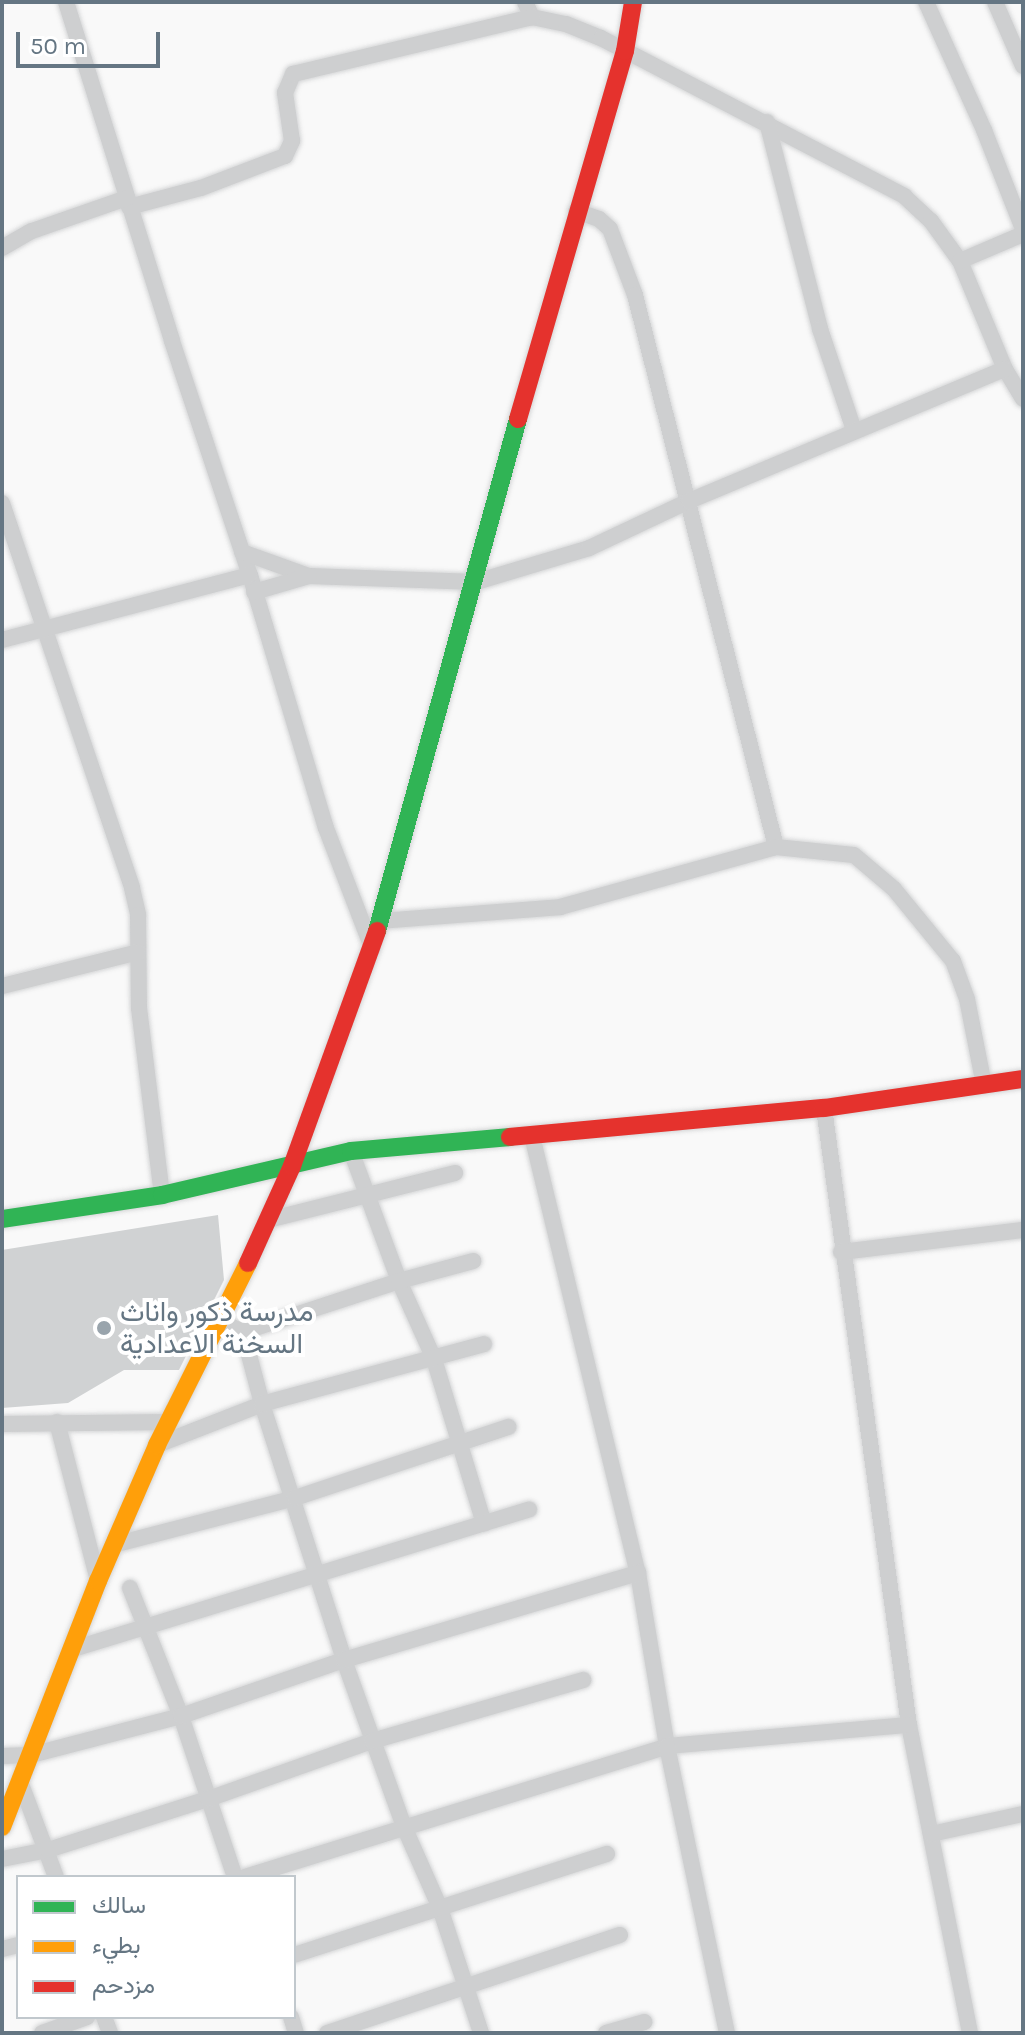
<!DOCTYPE html>
<html>
<head>
<meta charset="utf-8">
<style>
	body { margin:0 }
	#map { position:relative; width:1025px; height:2035px; overflow:hidden; background:#f9f9f9; font-family:Karla,Vazirmatn,sans-serif }
	div>[style] { position:absolute }
	.building>* { inset:0; background:#d0d2d3 }
	.roads { filter:drop-shadow(0 0 2px #d5d6d7) drop-shadow(0 0 2px #d5d6d7) }
	.street>* { height:16px; margin:-8px; padding:0 8px; transform-origin:8px; border-radius:8px; background:#cecfd0 }
	.fast>* { height:18px; margin:-9px; padding:0 9px; transform-origin:9px; border-radius:9px; background:#30b455 }
	.slow>* { height:18px; margin:-9px; padding:0 9px; transform-origin:9px; border-radius:9px; background:#ff9f0a }
	.jam>* { height:18px; margin:-9px; padding:0 9px; transform-origin:9px; border-radius:9px; background:#e5322d }
	.dots>* { width:22px; height:22px; translate:-50% -50%; box-sizing:border-box; border:4px solid #fff; border-radius:50% }
	span { translate:-50% -50%; white-space:nowrap; text-align:center; line-height:1.15; -webkit-text-stroke:8px #fff; paint-order:stroke }
	.poi-label { font-size:28px; color:#657683 }
	.left { translate:0 -50%; text-align:left }
	.frame { position:absolute; inset:0; border:4px solid #657683; pointer-events:none }
	.legend { position:absolute; left:16px; top:1875px; width:280px; height:144px; box-sizing:border-box; background:#fff; border:2px solid #c1c8cd; margin:0; padding:10px 14px; list-style:none; font-size:24px; color:#657683 }
	.legend li { display:flex; align-items:center; gap:16px; height:40px }
	.legend b { width:40px; border:2px solid #c1c8cd }
	.scale { position:absolute; left:16px; top:32px; width:144px; height:36px; box-sizing:border-box; border:4px solid #657683; border-top:0; padding-left:10px; font-size:24px; line-height:28px; white-space:nowrap; color:#657683; -webkit-text-stroke:6px #fff; paint-order:stroke }
</style>
</head>
<body>
<div id="map">
	<div class="building">
		<i style="clip-path:polygon(218px 1215px,224px 1280px,179px 1370px,124px 1370px,68px 1403px,2px 1408px,2px 1250px)"></i>
	</div>
	<div class="roads">
		<div class="street">
			<i style="left:66px;top:2px;width:355px;rotate:72.6deg"></i>
			<i style="left:172px;top:341px;width:247px;rotate:71.6deg"></i>
			<i style="left:250px;top:575px;width:264px;rotate:73.3deg"></i>
			<i style="left:326px;top:828px;width:129px;rotate:69deg"></i>
			<i style="left:525px;top:2px;width:17px;rotate:65deg"></i>
			<i style="left:532px;top:17px;width:35px;rotate:12deg"></i>
			<i style="left:566px;top:24px;width:38px;rotate:22deg"></i>
			<i style="left:601px;top:38px;width:342px;rotate:27.5deg"></i>
			<i style="left:904px;top:196px;width:37px;rotate:43deg"></i>
			<i style="left:931px;top:221px;width:49px;rotate:54.1deg"></i>
			<i style="left:960px;top:261px;width:117px;rotate:67.4deg"></i>
			<i style="left:1005px;top:369px;width:35px;rotate:59deg"></i>
			<i style="left:926px;top:2px;width:141px;rotate:65.6deg"></i>
			<i style="left:984px;top:130px;width:106px;rotate:68.5deg"></i>
			<i style="left:995px;top:2px;width:70px;rotate:66.4deg"></i>
			<i style="left:767px;top:122px;width:214px;rotate:75.6deg"></i>
			<i style="left:820px;top:329px;width:107px;rotate:71.4deg"></i>
			<i style="left:129px;top:207px;width:74px;rotate:-14.8deg"></i>
			<i style="left:201px;top:188px;width:90px;rotate:-20.9deg"></i>
			<i style="left:285px;top:156px;width:17px;rotate:-65deg"></i>
			<i style="left:292px;top:141px;width:49px;rotate:-98.3deg"></i>
			<i style="left:285px;top:93px;width:21px;rotate:-67deg"></i>
			<i style="left:293px;top:74px;width:246px;rotate:-13.4deg"></i>
			<i style="left:576px;top:211px;width:24px;rotate:19deg"></i>
			<i style="left:599px;top:219px;width:15px;rotate:42deg"></i>
			<i style="left:610px;top:229px;width:71px;rotate:69.3deg"></i>
			<i style="left:635px;top:295px;width:570px;rotate:75.67deg"></i>
			<i style="left:2px;top:248px;width:34px;rotate:-30deg"></i>
			<i style="left:32px;top:231px;width:101px;rotate:-19.2deg"></i>
			<i style="left:960px;top:261px;width:69px;rotate:-23.2deg"></i>
			<i style="left:2px;top:503px;width:406px;rotate:71.3deg"></i>
			<i style="left:132px;top:888px;width:28px;rotate:77deg"></i>
			<i style="left:138px;top:915px;width:93px;rotate:89.4deg"></i>
			<i style="left:139px;top:1008px;width:188px;rotate:83deg"></i>
			<i style="left:242px;top:552px;width:71px;rotate:19.7deg"></i>
			<i style="left:309px;top:576px;width:167px;rotate:2.1deg"></i>
			<i style="left:476px;top:582px;width:118px;rotate:-16.7deg"></i>
			<i style="left:589px;top:548px;width:110px;rotate:-25.2deg"></i>
			<i style="left:689px;top:501px;width:342px;rotate:-22.7deg"></i>
			<i style="left:254px;top:592px;width:57px;rotate:-16.2deg"></i>
			<i style="left:2px;top:640px;width:256px;rotate:-14.7deg"></i>
			<i style="left:380px;top:921px;width:181px;rotate:-4.4deg"></i>
			<i style="left:560px;top:907px;width:224px;rotate:-15.5deg"></i>
			<i style="left:776px;top:847px;width:78px;rotate:5.9deg"></i>
			<i style="left:854px;top:855px;width:52px;rotate:40.4deg"></i>
			<i style="left:894px;top:889px;width:93px;rotate:50.7deg"></i>
			<i style="left:953px;top:961px;width:40px;rotate:69.8deg"></i>
			<i style="left:967px;top:999px;width:88px;rotate:78.8deg"></i>
			<i style="left:2px;top:986px;width:140px;rotate:-14deg"></i>
			<i style="left:824px;top:1108px;width:623px;rotate:82.16deg"></i>
			<i style="left:909px;top:1725px;width:314px;rotate:78.8deg"></i>
			<i style="left:532px;top:1136px;width:450px;rotate:76.4deg"></i>
			<i style="left:638px;top:1573px;width:175px;rotate:80.5deg"></i>
			<i style="left:667px;top:1746px;width:243px;rotate:-5deg"></i>
			<i style="left:351px;top:1151px;width:139px;rotate:69.7deg"></i>
			<i style="left:399px;top:1281px;width:85px;rotate:65.8deg"></i>
			<i style="left:434px;top:1359px;width:172px;rotate:73.1deg"></i>
			<i style="left:268px;top:1220px;width:193px;rotate:-14.1deg"></i>
			<i style="left:841px;top:1252px;width:183px;rotate:-6.9deg"></i>
			<i style="left:221px;top:1322px;width:24px;rotate:24deg"></i>
			<i style="left:243px;top:1332px;width:164px;rotate:-18.1deg"></i>
			<i style="left:399px;top:1281px;width:77px;rotate:-15.1deg"></i>
			<i style="left:243px;top:1332px;width:74px;rotate:75.2deg"></i>
			<i style="left:262px;top:1404px;width:269px;rotate:72.2deg"></i>
			<i style="left:344px;top:1660px;width:180px;rotate:70.2deg"></i>
			<i style="left:405px;top:1829px;width:86px;rotate:66.1deg"></i>
			<i style="left:440px;top:1908px;width:132px;rotate:71.8deg"></i>
			<i style="left:57px;top:1422px;width:164px;rotate:75.5deg"></i>
			<i style="left:2px;top:1424px;width:166px;rotate:-0.7deg"></i>
			<i style="left:157px;top:1445px;width:113px;rotate:-21.3deg"></i>
			<i style="left:262px;top:1404px;width:230px;rotate:-15.1deg"></i>
			<i style="left:113px;top:1545px;width:188px;rotate:-14.5deg"></i>
			<i style="left:295px;top:1498px;width:225px;rotate:-18.4deg"></i>
			<i style="left:130px;top:1588px;width:138px;rotate:68.3deg"></i>
			<i style="left:181px;top:1716px;width:170px;rotate:71.5deg"></i>
			<i style="left:73px;top:1649px;width:477px;rotate:-17deg"></i>
			<i style="left:2px;top:1756px;width:29px;rotate:-2deg"></i>
			<i style="left:31px;top:1755px;width:155px;rotate:-14.6deg"></i>
			<i style="left:181px;top:1716px;width:172px;rotate:-19deg"></i>
			<i style="left:344px;top:1660px;width:307px;rotate:-16.5deg"></i>
			<i style="left:21px;top:1784px;width:99px;rotate:69.4deg"></i>
			<i style="left:931px;top:1834px;width:94px;rotate:-12.3deg"></i>
			<i style="left:2px;top:1859px;width:47px;rotate:-11.1deg"></i>
			<i style="left:48px;top:1850px;width:168px;rotate:-17.7deg"></i>
			<i style="left:208px;top:1799px;width:174px;rotate:-19.5deg"></i>
			<i style="left:372px;top:1741px;width:220px;rotate:-16.1deg"></i>
			<i style="left:245px;top:1877px;width:442px;rotate:-17.2deg"></i>
			<i style="left:667px;top:1746px;width:293px;rotate:78.2deg"></i>
			<i style="left:2px;top:1949px;width:16px;rotate:-14deg"></i>
			<i style="left:294px;top:1955px;width:329px;rotate:-17.9deg"></i>
			<i style="left:104px;top:2017px;width:17px;rotate:69deg"></i>
			<i style="left:291px;top:2017px;width:17px;rotate:73deg"></i>
			<i style="left:42px;top:2033px;width:48px;rotate:-19.6deg"></i>
			<i style="left:327px;top:2033px;width:309px;rotate:-18.5deg"></i>
			<i style="left:606px;top:2033px;width:40px;rotate:-16deg"></i>
		</div>
		<div class="fast">
			<i style="left:377px;top:931px;width:531px;rotate:-74.6deg"></i>
			<i style="left:2px;top:1219px;width:162px;rotate:-8.5deg"></i>
			<i style="left:162px;top:1195px;width:194px;rotate:-13.1deg"></i>
			<i style="left:351px;top:1151px;width:160px;rotate:-5deg"></i>
		</div>
		<div class="slow">
			<i style="left:2px;top:1827px;width:264px;rotate:-68.7deg"></i>
			<i style="left:98px;top:1581px;width:148px;rotate:-66.5deg"></i>
			<i style="left:157px;top:1445px;width:203px;rotate:-63.4deg"></i>
		</div>
		<div class="jam">
			<i style="left:518px;top:419px;width:383px;rotate:-73.8deg"></i>
			<i style="left:625px;top:51px;width:50px;rotate:-80.7deg"></i>
			<i style="left:510px;top:1137px;width:315px;rotate:-5.3deg"></i>
			<i style="left:824px;top:1108px;width:201px;rotate:-8.3deg"></i>
			<i style="left:248px;top:1263px;width:107px;rotate:-65.6deg"></i>
			<i style="left:292px;top:1166px;width:250px;rotate:-70.1deg"></i>
		</div>
	</div>
	<div class="dots">
		<i style="left:104px;top:1328px;background:#99a4ac"></i>
	</div>
	<div class="poi-label">
		<span class="left" style="left:120px;top:1328px">مدرسة ذكور واناث<br>السخنة الاعدادية</span>
	</div>
	<div class="frame"></div>
	<ul class="legend">
	<li><b style="height:10px;background:#30b455"></b>سالك</li>
	<li><b style="height:10px;background:#ff9f0a"></b>بطيء</li>
	<li><b style="height:10px;background:#e5322d"></b>مزدحم</li>
	</ul>
	<div class="scale">50 m</div>
</div>
</body>
</html>
